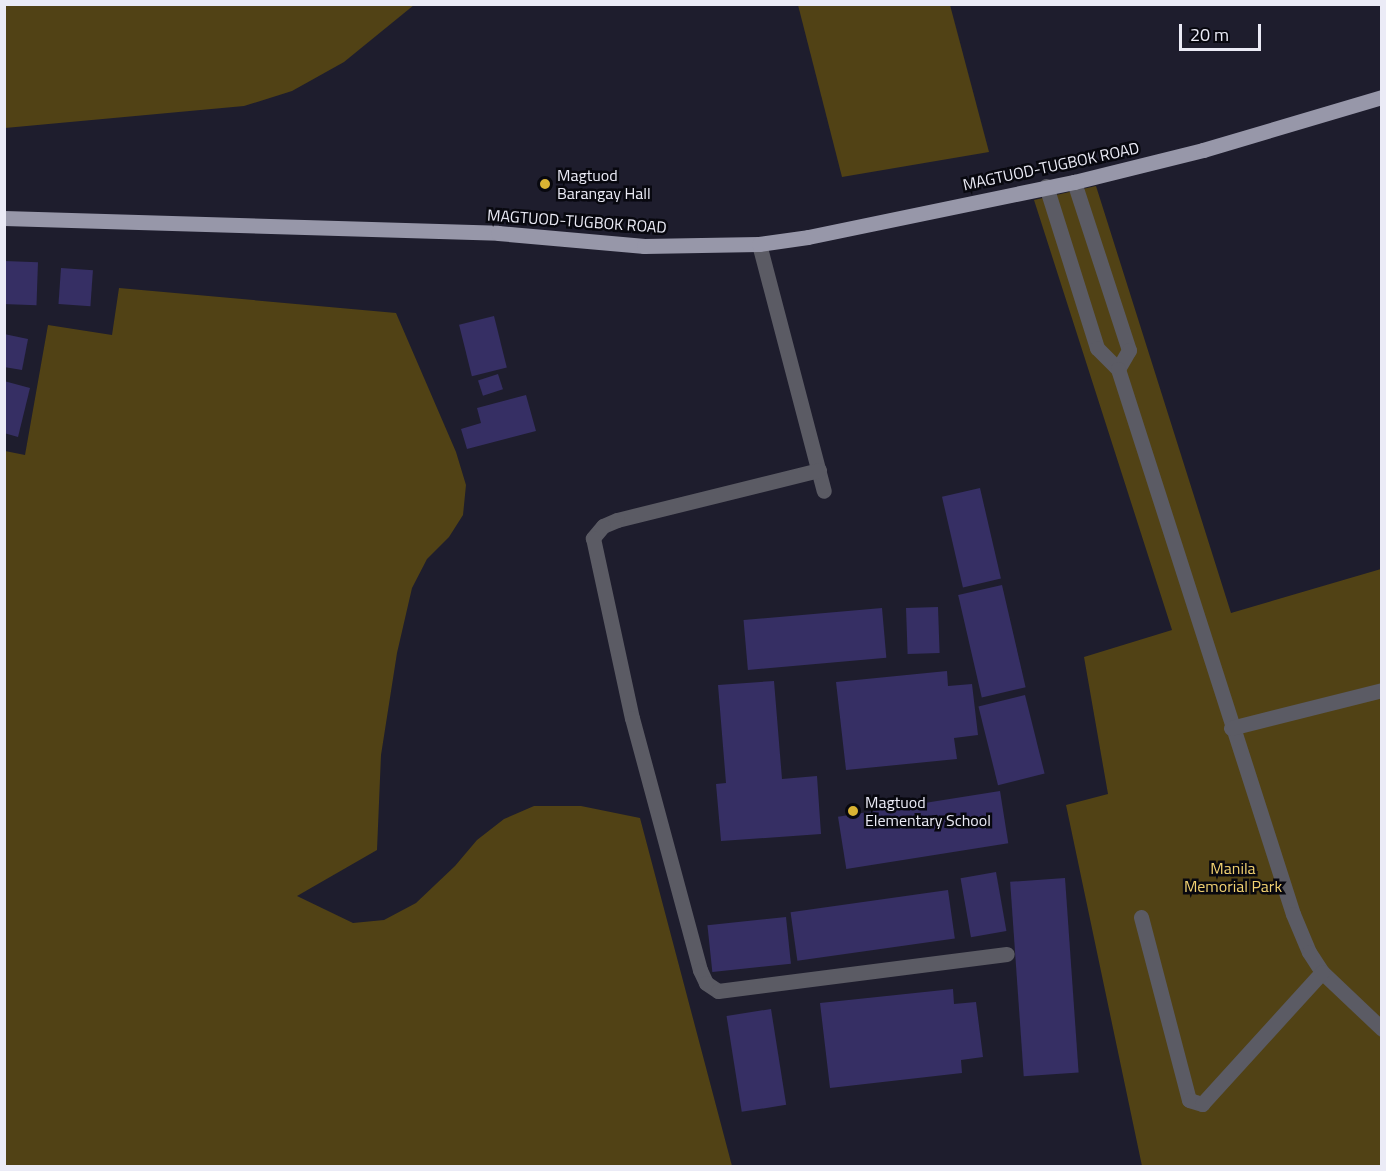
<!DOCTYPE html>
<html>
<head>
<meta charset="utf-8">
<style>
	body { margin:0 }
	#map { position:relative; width:1386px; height:1171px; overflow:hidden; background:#1e1d2d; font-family:"Titillium Web",sans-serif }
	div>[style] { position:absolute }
	.green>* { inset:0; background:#514215 }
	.building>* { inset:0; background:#362f64; transform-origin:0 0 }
	.minor>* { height:15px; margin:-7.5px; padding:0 7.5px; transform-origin:7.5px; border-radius:7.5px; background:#5b5b64 }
	.major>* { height:15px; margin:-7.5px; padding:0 7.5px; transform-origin:7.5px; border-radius:7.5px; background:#9797a9 }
	.dots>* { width:16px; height:16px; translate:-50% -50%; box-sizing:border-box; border:3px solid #08080f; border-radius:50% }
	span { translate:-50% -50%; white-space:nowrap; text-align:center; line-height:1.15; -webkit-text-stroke:5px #08080f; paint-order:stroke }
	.street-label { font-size:16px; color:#ebebf6 }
	.poi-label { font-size:16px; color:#ebebf6 }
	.left { translate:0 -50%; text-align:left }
	.park-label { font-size:16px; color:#f1d171 }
	.frame { position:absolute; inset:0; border:6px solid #ebebf6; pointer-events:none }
	.scale { position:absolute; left:1179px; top:24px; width:82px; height:27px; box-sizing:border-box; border:3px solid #ebebf6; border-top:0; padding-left:8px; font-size:18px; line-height:21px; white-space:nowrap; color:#ebebf6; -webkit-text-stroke:4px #08080f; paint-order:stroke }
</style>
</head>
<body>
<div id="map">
	<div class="green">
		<i style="clip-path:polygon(5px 4px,414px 4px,414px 5px,344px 62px,292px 91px,244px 106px,5px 128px)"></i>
		<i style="clip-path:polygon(798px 5px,950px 5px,989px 152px,842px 177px)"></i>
		<i style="clip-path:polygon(1096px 186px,1231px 613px,1381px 569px,1381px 1166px,1142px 1166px,1066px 805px,1108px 794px,1084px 657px,1172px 630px,1034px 200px)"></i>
		<i style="clip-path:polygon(119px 288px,396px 313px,456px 452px,466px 485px,463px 515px,449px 537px,427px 559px,412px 588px,397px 653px,381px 755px,377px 850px,297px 896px,353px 923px,384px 920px,416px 903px,455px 866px,477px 840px,504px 819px,534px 806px,581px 806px,640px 818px,732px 1166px,5px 1166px,5px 451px,25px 455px,48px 325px,112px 335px)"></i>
	</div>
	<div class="building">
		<i style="left:4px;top:261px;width:34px;height:43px;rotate:2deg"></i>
		<i style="left:61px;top:268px;width:32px;height:36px;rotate:4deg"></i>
		<i style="left:494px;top:316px;width:53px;height:36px;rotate:76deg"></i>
		<i style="clip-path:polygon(4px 334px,28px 339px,22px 370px,4px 367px)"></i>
		<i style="left:498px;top:374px;width:16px;height:21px;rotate:72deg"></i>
		<i style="clip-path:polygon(4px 381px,30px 388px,18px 437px,4px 433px)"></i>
		<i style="clip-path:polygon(526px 395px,536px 431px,467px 449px,461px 429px,481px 423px,477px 408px)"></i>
		<i style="left:980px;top:488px;width:93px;height:39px;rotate:77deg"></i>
		<i style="left:1002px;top:585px;width:105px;height:45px;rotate:77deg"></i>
		<i style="left:938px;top:607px;width:46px;height:32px;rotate:88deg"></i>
		<i style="left:882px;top:608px;width:50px;height:139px;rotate:85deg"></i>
		<i style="clip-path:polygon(947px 671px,948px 686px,972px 684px,978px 735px,954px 738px,957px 759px,846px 770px,836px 682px)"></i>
		<i style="clip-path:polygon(774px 681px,782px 779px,817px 776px,821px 834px,721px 841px,716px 784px,726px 783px,718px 685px)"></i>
		<i style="left:1025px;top:695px;width:81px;height:48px;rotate:76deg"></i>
		<i style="left:1000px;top:791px;width:53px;height:164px;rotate:81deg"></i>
		<i style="left:996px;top:872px;width:60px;height:36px;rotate:80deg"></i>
		<i style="left:1065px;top:878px;width:195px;height:55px;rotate:86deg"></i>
		<i style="left:948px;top:890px;width:49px;height:159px;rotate:82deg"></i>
		<i style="left:786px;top:917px;width:47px;height:79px;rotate:84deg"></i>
		<i style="clip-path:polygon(953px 989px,954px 1004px,976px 1002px,983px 1057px,961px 1060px,962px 1073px,830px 1088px,820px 1003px)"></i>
		<i style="left:771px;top:1009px;width:97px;height:45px;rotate:81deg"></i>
	</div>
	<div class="minor">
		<i style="left:1074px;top:182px;width:177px;rotate:71.9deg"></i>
		<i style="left:1129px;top:350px;width:22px;rotate:120deg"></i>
		<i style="left:1046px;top:186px;width:170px;rotate:72.5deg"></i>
		<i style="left:1097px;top:348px;width:30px;rotate:45deg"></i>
		<i style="left:1118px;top:369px;width:572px;rotate:72.2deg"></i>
		<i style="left:1293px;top:914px;width:41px;rotate:67.2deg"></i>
		<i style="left:1309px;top:952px;width:24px;rotate:57deg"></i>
		<i style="left:1322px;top:972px;width:83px;rotate:43.5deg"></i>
		<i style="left:759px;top:244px;width:255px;rotate:75.3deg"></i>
		<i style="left:819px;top:470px;width:208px;rotate:166.1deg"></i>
		<i style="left:617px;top:520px;width:15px;rotate:157deg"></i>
		<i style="left:603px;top:526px;width:16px;rotate:130deg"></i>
		<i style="left:593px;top:538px;width:184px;rotate:77.8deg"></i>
		<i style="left:632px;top:718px;width:261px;rotate:74.9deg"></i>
		<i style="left:700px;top:970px;width:14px;rotate:65deg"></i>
		<i style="left:706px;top:983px;width:14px;rotate:34deg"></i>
		<i style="left:718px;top:991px;width:291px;rotate:-7.3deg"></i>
		<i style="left:1231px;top:728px;width:156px;rotate:-14.1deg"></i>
		<i style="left:1141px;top:917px;width:189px;rotate:75.3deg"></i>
		<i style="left:1189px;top:1100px;width:14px;rotate:17deg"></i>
		<i style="left:1202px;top:1104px;width:178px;rotate:-47.7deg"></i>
	</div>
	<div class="major">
		<i style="left:4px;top:218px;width:494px;rotate:1.7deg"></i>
		<i style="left:498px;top:233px;width:147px;rotate:5.1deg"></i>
		<i style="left:644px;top:246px;width:115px;rotate:-1deg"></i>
		<i style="left:759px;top:244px;width:49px;rotate:-8.1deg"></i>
		<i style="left:808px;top:237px;width:272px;rotate:-11.7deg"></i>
		<i style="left:1074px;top:182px;width:133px;rotate:-13.9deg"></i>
		<i style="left:1203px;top:150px;width:187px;rotate:-16.5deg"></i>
	</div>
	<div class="dots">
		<i style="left:545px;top:184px;background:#dab333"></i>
		<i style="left:853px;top:811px;background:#dab333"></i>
	</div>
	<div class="street-label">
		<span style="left:1051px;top:166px;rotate:-12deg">MAGTUOD-TUGBOK ROAD</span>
		<span style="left:577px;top:221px;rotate:4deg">MAGTUOD-TUGBOK ROAD</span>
	</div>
	<div class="poi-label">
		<span class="left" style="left:557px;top:184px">Magtuod<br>Barangay Hall</span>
		<span class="left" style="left:865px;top:811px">Magtuod<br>Elementary School</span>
	</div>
	<div class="park-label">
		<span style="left:1233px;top:877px">Manila<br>Memorial Park</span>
	</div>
	<div class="frame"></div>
	<div class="scale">20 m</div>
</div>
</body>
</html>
